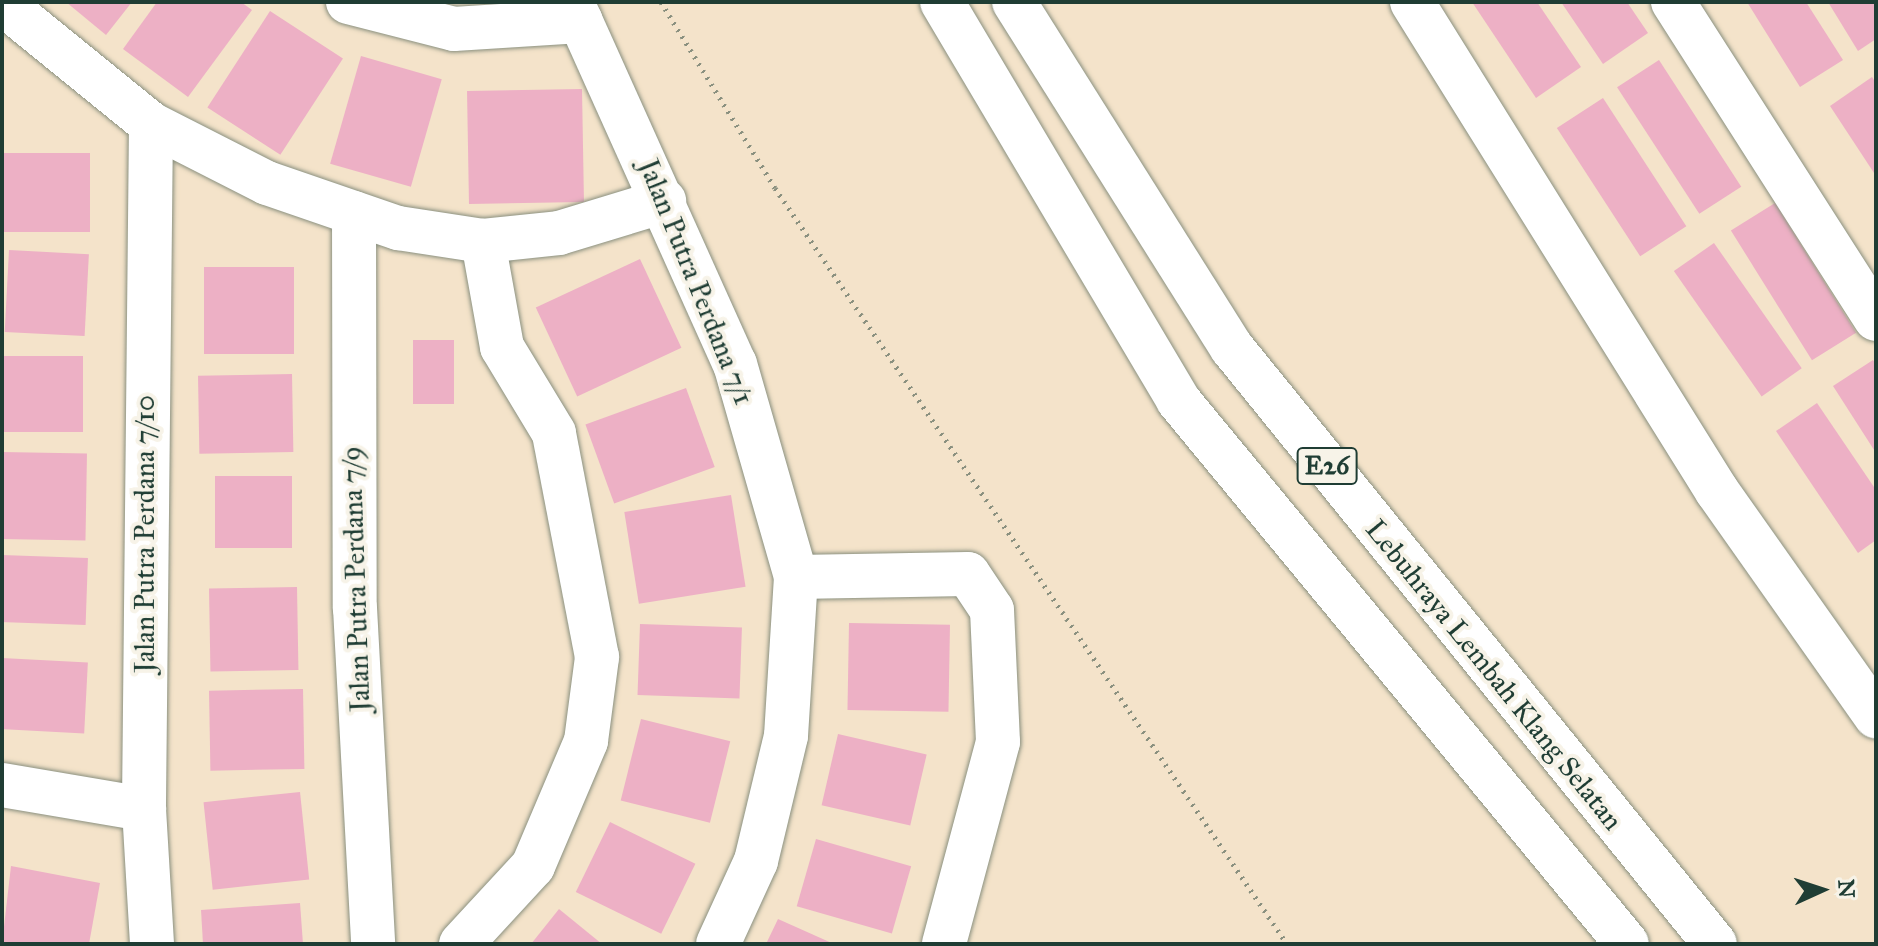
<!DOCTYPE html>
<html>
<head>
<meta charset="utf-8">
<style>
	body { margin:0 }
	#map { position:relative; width:1878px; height:946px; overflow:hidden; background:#f4e3ca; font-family:"IM FELL Great Primer",serif }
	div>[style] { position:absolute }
	.building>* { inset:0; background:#edb0c5; transform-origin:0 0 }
	.path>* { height:5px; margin-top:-2.5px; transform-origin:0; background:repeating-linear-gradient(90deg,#8a907f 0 2px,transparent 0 8px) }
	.roads { filter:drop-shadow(0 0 2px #8a907f) drop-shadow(0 0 2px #8a907f) }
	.minor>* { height:44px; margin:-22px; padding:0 22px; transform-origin:22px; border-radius:22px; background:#fff }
	.highway>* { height:44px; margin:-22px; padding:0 22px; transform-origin:22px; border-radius:22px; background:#fff }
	span { translate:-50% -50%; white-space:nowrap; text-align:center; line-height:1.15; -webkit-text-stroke:8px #f7f3e8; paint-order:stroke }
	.shield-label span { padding:2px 6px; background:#f7f3e8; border:2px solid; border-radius:6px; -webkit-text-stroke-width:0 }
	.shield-label { font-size:26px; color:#1f3d34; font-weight:700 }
	.street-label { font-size:28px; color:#1f3d34 }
	.frame { position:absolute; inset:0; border:4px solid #1f3d34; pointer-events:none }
	.north { position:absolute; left:1782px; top:850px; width:80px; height:80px; -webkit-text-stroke:6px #f7f3e8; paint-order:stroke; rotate:87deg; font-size:22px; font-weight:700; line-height:32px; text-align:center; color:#1f3d34 }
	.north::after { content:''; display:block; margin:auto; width:28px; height:36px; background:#1f3d34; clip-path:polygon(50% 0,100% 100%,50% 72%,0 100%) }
</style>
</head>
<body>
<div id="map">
	<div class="building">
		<i style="clip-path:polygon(66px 2px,132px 2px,106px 35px)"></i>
		<i style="clip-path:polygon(157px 2px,241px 2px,252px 10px,188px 97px,123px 49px)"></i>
		<i style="clip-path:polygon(1472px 2px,1537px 2px,1581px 67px,1536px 98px)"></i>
		<i style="clip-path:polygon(1561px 2px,1627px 2px,1648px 33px,1603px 64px)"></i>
		<i style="clip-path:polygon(1747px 2px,1806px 2px,1843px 60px,1800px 87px)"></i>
		<i style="clip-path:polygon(1828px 2px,1876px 2px,1876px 39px,1858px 51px)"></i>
		<i style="left:270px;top:11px;width:87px;height:115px;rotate:33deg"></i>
		<i style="left:361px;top:56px;width:84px;height:112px;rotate:16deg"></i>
		<i style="left:1659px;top:60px;width:151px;height:50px;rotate:57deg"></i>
		<i style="clip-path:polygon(1872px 77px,1876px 83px,1876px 176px,1830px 106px)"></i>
		<i style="left:582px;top:89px;width:113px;height:115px;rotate:89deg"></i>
		<i style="left:1603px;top:98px;width:153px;height:55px;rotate:57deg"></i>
		<i style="left:2px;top:153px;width:88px;height:79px"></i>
		<i style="left:1775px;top:203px;width:153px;height:52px;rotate:58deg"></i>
		<i style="left:1714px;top:243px;width:153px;height:49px;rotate:55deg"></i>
		<i style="left:9px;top:250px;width:80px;height:82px;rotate:3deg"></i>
		<i style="left:640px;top:259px;width:98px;height:115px;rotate:65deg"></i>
		<i style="left:204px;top:267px;width:90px;height:87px"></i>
		<i style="left:413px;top:340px;width:41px;height:64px"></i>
		<i style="left:2px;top:356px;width:81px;height:76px"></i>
		<i style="clip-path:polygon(1873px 360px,1876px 364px,1876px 453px,1833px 386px)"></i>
		<i style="left:292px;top:374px;width:78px;height:94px;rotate:89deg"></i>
		<i style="left:686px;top:388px;width:84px;height:107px;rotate:70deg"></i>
		<i style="clip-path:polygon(1817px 403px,1876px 490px,1876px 540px,1858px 553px,1776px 431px)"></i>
		<i style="left:2px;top:452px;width:85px;height:87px;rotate:1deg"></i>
		<i style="left:215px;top:476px;width:77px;height:72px"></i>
		<i style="left:731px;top:495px;width:93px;height:108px;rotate:81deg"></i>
		<i style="left:2px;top:555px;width:86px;height:67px;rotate:2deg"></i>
		<i style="left:297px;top:587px;width:83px;height:88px;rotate:89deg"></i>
		<i style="left:849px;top:623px;width:101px;height:87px;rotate:1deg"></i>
		<i style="left:640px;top:624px;width:102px;height:71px;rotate:2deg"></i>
		<i style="left:2px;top:658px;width:86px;height:71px;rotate:3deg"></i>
		<i style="left:303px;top:689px;width:80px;height:94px;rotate:89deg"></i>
		<i style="left:641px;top:719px;width:92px;height:84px;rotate:14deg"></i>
		<i style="left:838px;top:734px;width:91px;height:73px;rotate:13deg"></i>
		<i style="left:300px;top:792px;width:88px;height:97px;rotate:84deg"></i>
		<i style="left:610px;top:822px;width:95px;height:78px;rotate:26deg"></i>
		<i style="left:816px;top:839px;width:99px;height:70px;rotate:16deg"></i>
		<i style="clip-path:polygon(11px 866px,100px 883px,89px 944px,2px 944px)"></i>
		<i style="clip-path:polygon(300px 903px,303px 944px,203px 944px,201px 910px)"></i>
		<i style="clip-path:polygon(559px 909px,602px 944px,531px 944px)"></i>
		<i style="clip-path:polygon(778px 919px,834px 944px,766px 944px)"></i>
	</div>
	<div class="path">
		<i style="left:661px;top:2px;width:218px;rotate:58.5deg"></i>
		<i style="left:775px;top:188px;width:913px;rotate:55.89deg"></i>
	</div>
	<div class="roads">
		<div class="minor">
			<i style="left:348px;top:2px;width:109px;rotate:14.3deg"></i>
			<i style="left:454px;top:29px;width:127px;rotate:-3.6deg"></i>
			<i style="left:572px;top:2px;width:397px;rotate:65.8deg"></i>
			<i style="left:735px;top:364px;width:222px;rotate:74deg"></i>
			<i style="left:796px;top:577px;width:159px;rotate:93.6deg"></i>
			<i style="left:786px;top:736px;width:129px;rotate:103.5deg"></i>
			<i style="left:756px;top:861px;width:91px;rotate:114.6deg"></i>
			<i style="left:1412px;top:2px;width:576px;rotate:58.05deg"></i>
			<i style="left:1717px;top:491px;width:276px;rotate:54.8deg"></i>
			<i style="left:1673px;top:2px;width:376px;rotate:57.4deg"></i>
			<i style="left:2px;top:3px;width:192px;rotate:39.1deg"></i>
			<i style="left:151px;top:124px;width:130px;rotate:27deg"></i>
			<i style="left:267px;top:183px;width:139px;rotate:19deg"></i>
			<i style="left:398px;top:228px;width:86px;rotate:8.7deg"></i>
			<i style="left:483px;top:241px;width:76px;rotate:-6deg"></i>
			<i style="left:559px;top:233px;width:110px;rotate:-16.9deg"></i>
			<i style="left:151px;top:124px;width:685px;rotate:90.59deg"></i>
			<i style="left:144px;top:809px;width:135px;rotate:86.6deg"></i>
			<i style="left:354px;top:213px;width:395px;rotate:89.9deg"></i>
			<i style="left:355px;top:608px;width:336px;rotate:86.9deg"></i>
			<i style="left:796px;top:577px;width:172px;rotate:-1deg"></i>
			<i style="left:968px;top:574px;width:43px;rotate:56.3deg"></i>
			<i style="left:992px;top:610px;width:132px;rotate:87.4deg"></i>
			<i style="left:998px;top:742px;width:209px;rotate:105deg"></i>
			<i style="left:2px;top:785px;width:144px;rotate:9.6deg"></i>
			<i style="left:461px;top:944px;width:106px;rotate:-47.3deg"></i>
			<i style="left:533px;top:866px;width:136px;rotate:-67deg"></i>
			<i style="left:586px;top:741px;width:85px;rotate:-82.5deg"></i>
			<i style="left:597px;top:657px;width:228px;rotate:-100.9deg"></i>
			<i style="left:554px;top:433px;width:100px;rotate:-121.2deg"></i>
			<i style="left:502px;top:347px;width:108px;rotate:-100.2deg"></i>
		</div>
		<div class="highway">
			<i style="left:942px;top:2px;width:463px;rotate:59.3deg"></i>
			<i style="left:1178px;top:400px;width:705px;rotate:50.46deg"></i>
			<i style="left:1014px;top:2px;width:409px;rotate:57.8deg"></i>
			<i style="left:1232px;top:348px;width:767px;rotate:50.98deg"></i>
		</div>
	</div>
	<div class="shield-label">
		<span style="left:1327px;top:466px">E26</span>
	</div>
	<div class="street-label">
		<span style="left:696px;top:282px;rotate:68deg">Jalan Putra Perdana 7/1</span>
		<span style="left:145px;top:534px;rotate:-90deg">Jalan Putra Perdana 7/10</span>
		<span style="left:356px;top:579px;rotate:-92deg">Jalan Putra Perdana 7/9</span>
		<span style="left:1494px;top:675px;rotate:51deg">Lebuhraya Lembah Klang Selatan</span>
	</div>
	<div class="frame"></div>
	<div class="north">N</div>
</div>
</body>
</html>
